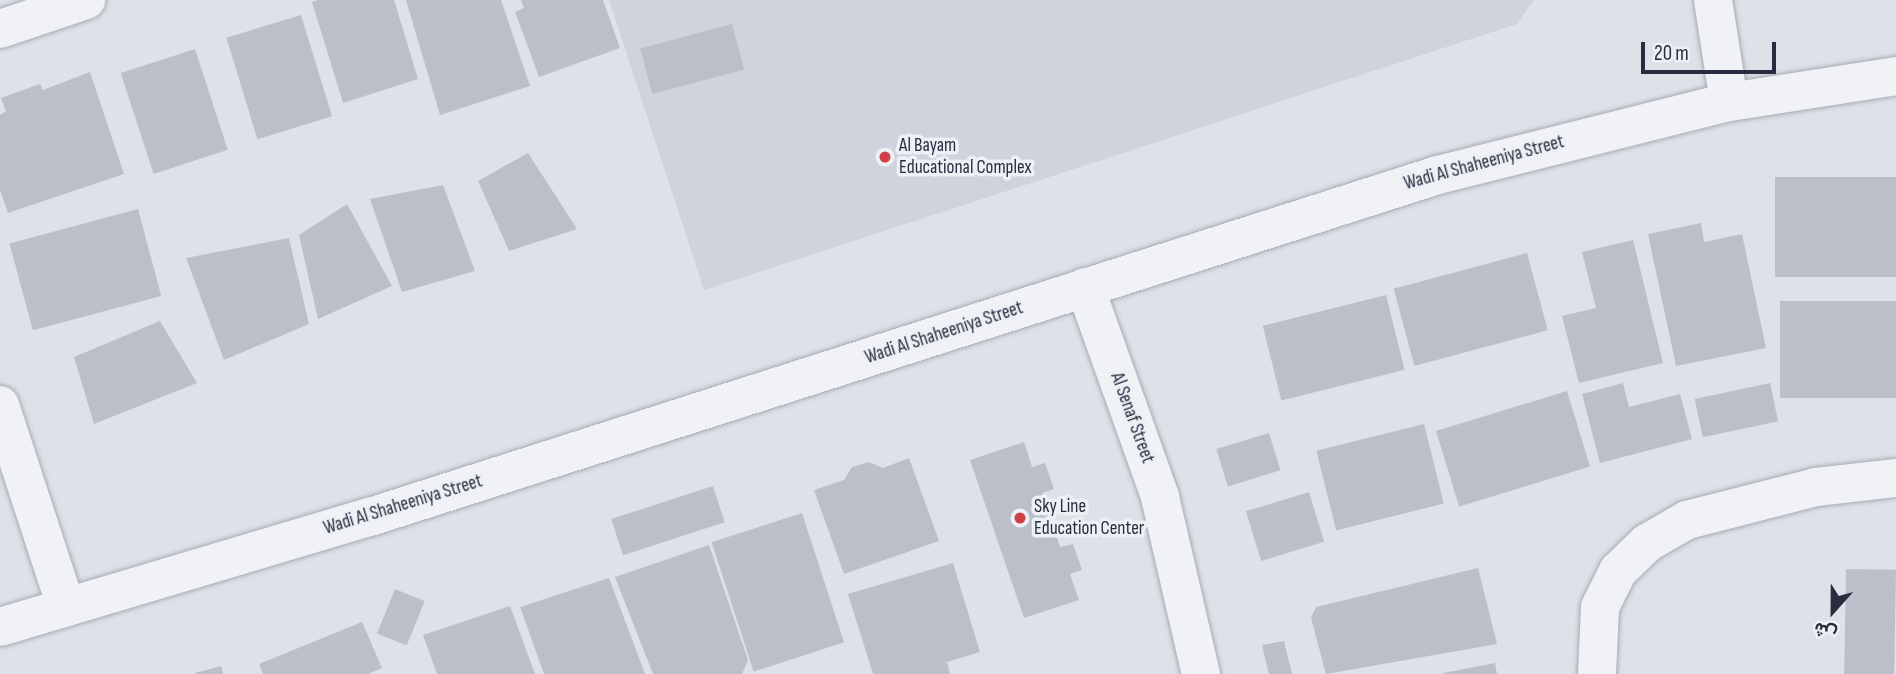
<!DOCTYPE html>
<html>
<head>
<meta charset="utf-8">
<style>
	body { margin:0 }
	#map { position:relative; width:1896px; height:674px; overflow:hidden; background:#dee1e8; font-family:"Sofia Sans Condensed",Vazirmatn,sans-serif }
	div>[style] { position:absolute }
	.built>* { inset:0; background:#d0d3dd }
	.building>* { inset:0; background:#bbbfca; transform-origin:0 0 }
	.roads { filter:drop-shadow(0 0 2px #a7abb5) drop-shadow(0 0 2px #a7abb5) }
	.minor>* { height:38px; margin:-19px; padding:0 19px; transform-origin:19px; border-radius:19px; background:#f0f2f6 }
	.dots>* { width:19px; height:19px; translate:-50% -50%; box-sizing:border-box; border:4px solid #edf0f5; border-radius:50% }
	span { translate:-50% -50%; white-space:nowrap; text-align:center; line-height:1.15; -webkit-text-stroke:7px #edf0f5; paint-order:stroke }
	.poi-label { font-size:19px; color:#272d3f }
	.left { translate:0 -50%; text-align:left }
	.street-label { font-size:19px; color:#272d3f }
	.north { position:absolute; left:1798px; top:576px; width:70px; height:70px; -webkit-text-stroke:5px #edf0f5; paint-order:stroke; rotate:201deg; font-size:19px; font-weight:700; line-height:28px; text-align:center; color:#272d3f }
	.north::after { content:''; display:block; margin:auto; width:24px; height:32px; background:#272d3f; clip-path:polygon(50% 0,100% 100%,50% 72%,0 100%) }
	.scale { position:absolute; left:1641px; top:42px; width:135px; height:32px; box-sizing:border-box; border:4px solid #272d3f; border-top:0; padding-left:9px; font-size:21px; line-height:24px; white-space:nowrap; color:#272d3f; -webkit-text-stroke:5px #edf0f5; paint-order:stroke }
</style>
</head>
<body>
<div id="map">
	<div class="built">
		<i style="clip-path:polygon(609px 0,1534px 0,1517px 24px,704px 290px)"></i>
	</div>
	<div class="building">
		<i style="clip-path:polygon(319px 0,394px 0,418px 79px,343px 103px,312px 2px)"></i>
		<i style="clip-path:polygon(406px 0,501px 0,530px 86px,440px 115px)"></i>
		<i style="clip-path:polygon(521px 0,603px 0,620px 48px,539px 77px,515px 12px,524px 8px)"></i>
		<i style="left:301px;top:15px;width:106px;height:78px;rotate:73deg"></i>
		<i style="left:732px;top:24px;width:47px;height:95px;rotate:75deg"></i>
		<i style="left:195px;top:49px;width:106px;height:78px;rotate:72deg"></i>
		<i style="clip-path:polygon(90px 72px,124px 174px,8px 213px,0 190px,0 115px,6px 111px,1px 98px,40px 84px,43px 90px)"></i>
		<i style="clip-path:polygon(528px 153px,577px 229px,509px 251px,478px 181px)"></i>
		<i style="left:1896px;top:177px;width:100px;height:121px;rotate:90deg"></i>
		<i style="clip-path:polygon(443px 185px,475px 271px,402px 292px,370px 199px)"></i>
		<i style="clip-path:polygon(347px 204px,392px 286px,318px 319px,299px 235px)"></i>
		<i style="left:138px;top:209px;width:90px;height:133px;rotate:75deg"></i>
		<i style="clip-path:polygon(1701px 223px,1704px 242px,1742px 234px,1766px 348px,1676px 366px,1648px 234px)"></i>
		<i style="clip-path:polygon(289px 238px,309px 324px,224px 360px,186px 258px)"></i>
		<i style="clip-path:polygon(1633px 240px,1663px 363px,1579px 383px,1562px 316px,1596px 308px,1582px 252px)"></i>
		<i style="left:1527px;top:253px;width:80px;height:138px;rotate:75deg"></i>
		<i style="left:1386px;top:295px;width:77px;height:127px;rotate:76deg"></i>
		<i style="left:1896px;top:301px;width:97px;height:116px;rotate:90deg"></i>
		<i style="clip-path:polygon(160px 321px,197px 383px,94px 424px,74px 357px)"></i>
		<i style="clip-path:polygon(1623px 383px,1629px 407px,1680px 394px,1692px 439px,1600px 463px,1582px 394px)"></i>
		<i style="left:1770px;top:383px;width:39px;height:77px;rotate:78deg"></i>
		<i style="left:1567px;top:391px;width:79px;height:137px;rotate:73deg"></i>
		<i style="left:1424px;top:424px;width:82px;height:111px;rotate:76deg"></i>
		<i style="left:1269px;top:433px;width:39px;height:55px;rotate:73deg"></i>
		<i style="clip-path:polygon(1024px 442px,1032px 467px,1045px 463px,1054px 489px,1042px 493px,1060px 547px,1073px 544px,1082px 570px,1070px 574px,1079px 600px,1024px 618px,970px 460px)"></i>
		<i style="clip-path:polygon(909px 458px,939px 541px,844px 574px,814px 490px,844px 480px,852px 467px,869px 462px,883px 468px)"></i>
		<i style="left:713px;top:486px;width:38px;height:107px;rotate:72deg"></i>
		<i style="left:1309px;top:492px;width:52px;height:66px;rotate:73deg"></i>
		<i style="left:802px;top:513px;width:136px;height:95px;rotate:72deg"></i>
		<i style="clip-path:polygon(709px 545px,748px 660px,742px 674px,653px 674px,615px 577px)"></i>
		<i style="clip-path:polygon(953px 563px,980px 652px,947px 662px,950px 674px,873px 674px,848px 594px)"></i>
		<i style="clip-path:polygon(1478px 568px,1497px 644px,1326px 674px,1311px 618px,1316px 607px)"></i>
		<i style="left:1846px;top:569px;width:50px;height:105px;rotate:1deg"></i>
		<i style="clip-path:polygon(609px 578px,645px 674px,544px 674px,520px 607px)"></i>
		<i style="left:395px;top:589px;width:32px;height:48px;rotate:22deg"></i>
		<i style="clip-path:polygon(510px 606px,535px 674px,437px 674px,423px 635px)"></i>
		<i style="clip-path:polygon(362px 622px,382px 668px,368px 674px,263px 674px,259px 664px)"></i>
		<i style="clip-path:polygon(1284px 641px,1292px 674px,1269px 674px,1262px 645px)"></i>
		<i style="clip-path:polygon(1495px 663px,1497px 674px,1443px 674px,1443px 673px)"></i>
		<i style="clip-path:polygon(221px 666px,223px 674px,195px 674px,195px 673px)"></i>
	</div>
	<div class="roads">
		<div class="minor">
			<i style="left:1713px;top:0;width:103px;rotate:81.1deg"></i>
			<i style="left:0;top:29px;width:91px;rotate:-18.6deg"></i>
			<i style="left:1085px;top:287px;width:223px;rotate:70.3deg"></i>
			<i style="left:1160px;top:497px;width:182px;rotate:77deg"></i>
			<i style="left:0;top:405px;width:209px;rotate:71.9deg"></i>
			<i style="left:0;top:627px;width:386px;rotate:-16.6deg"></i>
			<i style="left:370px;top:517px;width:1121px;rotate:-17.76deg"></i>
			<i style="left:1438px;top:175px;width:300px;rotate:-14.1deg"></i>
			<i style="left:1729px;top:102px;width:169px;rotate:-8.8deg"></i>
			<i style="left:1597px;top:674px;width:67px;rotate:-87.4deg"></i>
			<i style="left:1600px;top:607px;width:40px;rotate:-63.4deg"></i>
			<i style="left:1618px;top:571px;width:40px;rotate:-44deg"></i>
			<i style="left:1647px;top:543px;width:46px;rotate:-29.9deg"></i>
			<i style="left:1687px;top:520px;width:133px;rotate:-14.3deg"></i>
			<i style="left:1816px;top:487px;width:81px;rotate:-6.4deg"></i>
		</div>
	</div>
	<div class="dots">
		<i style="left:885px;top:157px;background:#d04046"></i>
		<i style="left:1020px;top:518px;background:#d04046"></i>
	</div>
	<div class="poi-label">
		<span class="left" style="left:899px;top:157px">Al Bayam<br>Educational Complex</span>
		<span class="left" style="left:1034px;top:518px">Sky Line<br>Education Center</span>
	</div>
	<div class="street-label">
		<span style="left:1484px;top:163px;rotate:-15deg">Wadi Al Shaheeniya Street</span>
		<span style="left:944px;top:333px;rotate:-18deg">Wadi Al Shaheeniya Street</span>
		<span style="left:1132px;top:418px;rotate:70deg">Al Senaf Street</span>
		<span style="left:403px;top:505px;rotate:-17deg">Wadi Al Shaheeniya Street</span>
	</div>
	<div class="north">ش</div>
	<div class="scale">20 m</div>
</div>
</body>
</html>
